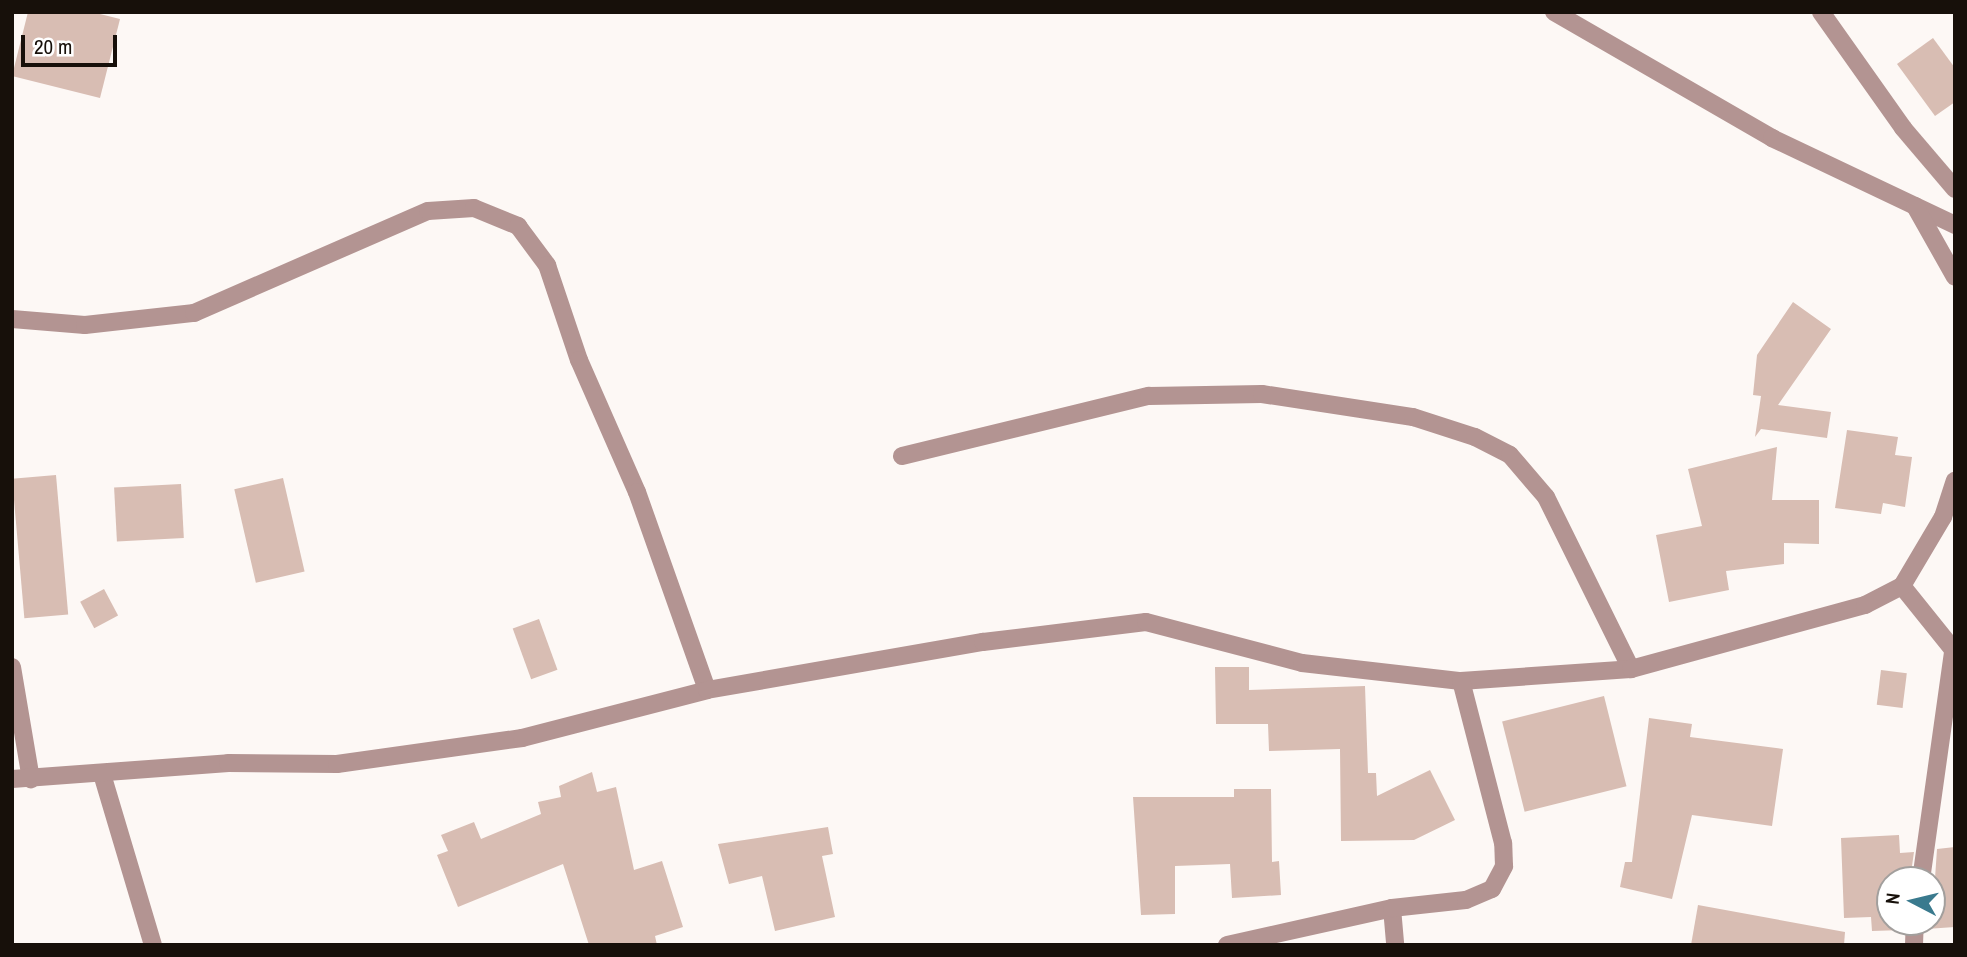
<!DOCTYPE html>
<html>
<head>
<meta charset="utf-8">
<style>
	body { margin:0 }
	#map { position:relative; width:1967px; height:957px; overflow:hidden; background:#fdf8f5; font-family:"Archivo Narrow",sans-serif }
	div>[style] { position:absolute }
	.building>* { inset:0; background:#d8bdb3; transform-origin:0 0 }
	.minor>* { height:18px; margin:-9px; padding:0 9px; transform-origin:9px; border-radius:9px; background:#b39492 }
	span { translate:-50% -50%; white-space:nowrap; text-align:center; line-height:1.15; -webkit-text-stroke:7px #fff; paint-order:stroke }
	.frame { position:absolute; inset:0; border:14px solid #17100a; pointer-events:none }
	.north { position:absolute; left:1876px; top:866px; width:70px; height:70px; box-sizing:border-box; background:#fff; border:2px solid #a29f9d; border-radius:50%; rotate:277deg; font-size:19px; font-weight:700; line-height:28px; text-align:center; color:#17100a }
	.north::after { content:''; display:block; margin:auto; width:24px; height:32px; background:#3a7a8e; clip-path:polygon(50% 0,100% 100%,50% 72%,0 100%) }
	.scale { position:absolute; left:21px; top:35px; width:96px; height:32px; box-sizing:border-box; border:4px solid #17100a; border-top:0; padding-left:9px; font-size:21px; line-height:24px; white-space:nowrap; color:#17100a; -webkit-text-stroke:5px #fff; paint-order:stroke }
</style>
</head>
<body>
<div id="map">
	<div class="building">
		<i style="clip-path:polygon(28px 12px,92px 12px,120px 19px,100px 98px,12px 76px)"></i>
		<i style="clip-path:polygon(1933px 38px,1955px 68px,1955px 102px,1935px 116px,1897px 64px)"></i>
		<i style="clip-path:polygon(1793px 302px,1831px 329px,1778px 405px,1831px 412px,1827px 438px,1761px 429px,1755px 437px,1761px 396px,1753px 395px,1757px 355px)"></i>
		<i style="clip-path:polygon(1847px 430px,1898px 437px,1895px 455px,1912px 457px,1905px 507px,1883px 503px,1881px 514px,1835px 508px)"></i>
		<i style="clip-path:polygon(1777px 447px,1772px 500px,1819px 500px,1819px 544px,1784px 543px,1784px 564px,1726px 571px,1729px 590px,1669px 602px,1656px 535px,1702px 526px,1688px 469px)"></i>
		<i style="left:56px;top:475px;width:140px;height:44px;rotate:85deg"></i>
		<i style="left:283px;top:478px;width:96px;height:50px;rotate:77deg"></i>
		<i style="left:181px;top:484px;width:54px;height:67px;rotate:87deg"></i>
		<i style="left:104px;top:589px;width:30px;height:27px;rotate:62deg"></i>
		<i style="left:539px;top:619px;width:54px;height:28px;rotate:70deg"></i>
		<i style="clip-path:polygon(1215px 667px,1249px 667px,1249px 690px,1365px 686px,1368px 773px,1376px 773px,1377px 796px,1430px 770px,1455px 820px,1414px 840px,1341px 841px,1340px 749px,1269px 751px,1268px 724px,1216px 724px)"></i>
		<i style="left:1881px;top:670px;width:26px;height:35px;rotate:7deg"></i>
		<i style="left:1604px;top:696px;width:93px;height:105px;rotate:76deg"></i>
		<i style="clip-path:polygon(1649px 718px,1692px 724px,1690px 737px,1783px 749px,1772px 826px,1692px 815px,1672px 899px,1620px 887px,1625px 862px,1632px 862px)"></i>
		<i style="clip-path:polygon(592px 772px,597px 792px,616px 787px,634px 870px,662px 861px,683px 927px,655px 936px,657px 945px,589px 945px,563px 864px,458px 907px,437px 855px,448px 851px,441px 835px,474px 822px,481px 839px,541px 814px,538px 802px,561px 797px,559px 786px)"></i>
		<i style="clip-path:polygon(1234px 789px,1271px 789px,1272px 862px,1279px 861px,1281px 895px,1232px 898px,1230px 864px,1175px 866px,1175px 914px,1141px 915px,1133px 797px,1234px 797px)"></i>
		<i style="clip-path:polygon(828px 827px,833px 854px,822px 856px,835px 917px,775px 931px,762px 876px,729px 884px,718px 844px)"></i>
		<i style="clip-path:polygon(1899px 835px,1900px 853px,1914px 852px,1910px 880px,1890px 880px,1890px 922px,1904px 922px,1903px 930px,1872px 931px,1871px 917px,1844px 918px,1841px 838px)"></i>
		<i style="clip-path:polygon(1955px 847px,1955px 927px,1926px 929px,1926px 922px,1932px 922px,1937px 849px)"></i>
		<i style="clip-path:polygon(1698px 905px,1845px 932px,1844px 945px,1691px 945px)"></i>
	</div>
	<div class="minor">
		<i style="left:1554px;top:12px;width:252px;rotate:30deg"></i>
		<i style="left:1772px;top:138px;width:203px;rotate:25.4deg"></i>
		<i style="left:1821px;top:12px;width:142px;rotate:54.7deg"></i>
		<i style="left:1903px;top:128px;width:80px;rotate:49.6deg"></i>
		<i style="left:1915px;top:206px;width:81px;rotate:60.6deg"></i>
		<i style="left:12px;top:319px;width:73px;rotate:4.7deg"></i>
		<i style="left:85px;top:325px;width:110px;rotate:-6.3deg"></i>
		<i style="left:194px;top:313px;width:255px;rotate:-23.6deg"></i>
		<i style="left:428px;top:211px;width:46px;rotate:-3.7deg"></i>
		<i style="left:474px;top:208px;width:48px;rotate:22.2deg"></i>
		<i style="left:518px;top:226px;width:49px;rotate:53.4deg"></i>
		<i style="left:547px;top:265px;width:100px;rotate:71.4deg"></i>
		<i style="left:579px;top:360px;width:144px;rotate:66.3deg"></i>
		<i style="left:637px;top:492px;width:210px;rotate:70.5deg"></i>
		<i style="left:902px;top:456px;width:254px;rotate:-13.7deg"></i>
		<i style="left:1149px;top:396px;width:113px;rotate:-1deg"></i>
		<i style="left:1262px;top:394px;width:153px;rotate:8.7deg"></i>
		<i style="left:1413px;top:417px;width:65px;rotate:17.9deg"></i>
		<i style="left:1475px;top:437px;width:39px;rotate:27deg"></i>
		<i style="left:1510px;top:455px;width:55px;rotate:49.4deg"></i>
		<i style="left:1546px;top:497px;width:192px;rotate:63.7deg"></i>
		<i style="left:1902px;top:586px;width:85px;rotate:51.2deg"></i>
		<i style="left:12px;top:667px;width:114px;rotate:80.4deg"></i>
		<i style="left:102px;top:774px;width:178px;rotate:73.4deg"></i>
		<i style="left:12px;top:779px;width:217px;rotate:-4.2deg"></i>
		<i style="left:228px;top:763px;width:109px;rotate:0.5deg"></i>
		<i style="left:337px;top:764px;width:187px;rotate:-8deg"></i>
		<i style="left:522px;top:738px;width:191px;rotate:-14.5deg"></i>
		<i style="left:707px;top:690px;width:280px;rotate:-9.9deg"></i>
		<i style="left:983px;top:642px;width:164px;rotate:-7deg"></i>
		<i style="left:1146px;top:622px;width:161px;rotate:14.7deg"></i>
		<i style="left:1302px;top:663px;width:160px;rotate:6.5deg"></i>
		<i style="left:1461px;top:681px;width:170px;rotate:-4deg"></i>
		<i style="left:1631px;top:669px;width:243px;rotate:-15.3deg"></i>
		<i style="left:1865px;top:605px;width:42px;rotate:-27.2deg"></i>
		<i style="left:1902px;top:586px;width:80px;rotate:-59.3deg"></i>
		<i style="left:1943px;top:517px;width:38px;rotate:-72deg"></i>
		<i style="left:1921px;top:880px;width:231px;rotate:-82deg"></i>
		<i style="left:1392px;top:908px;width:37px;rotate:85deg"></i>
		<i style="left:1227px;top:945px;width:169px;rotate:-12.6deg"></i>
		<i style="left:1392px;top:908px;width:74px;rotate:-6.2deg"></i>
		<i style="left:1466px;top:900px;width:28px;rotate:-23deg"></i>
		<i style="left:1492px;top:889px;width:26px;rotate:-62deg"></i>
		<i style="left:1504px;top:866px;width:23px;rotate:-92deg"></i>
		<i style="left:1503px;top:843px;width:167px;rotate:-104.5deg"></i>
		<i style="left:1914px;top:945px;width:23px;rotate:-88deg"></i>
	</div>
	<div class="frame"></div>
	<div class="north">N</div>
	<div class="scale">20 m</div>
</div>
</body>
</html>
